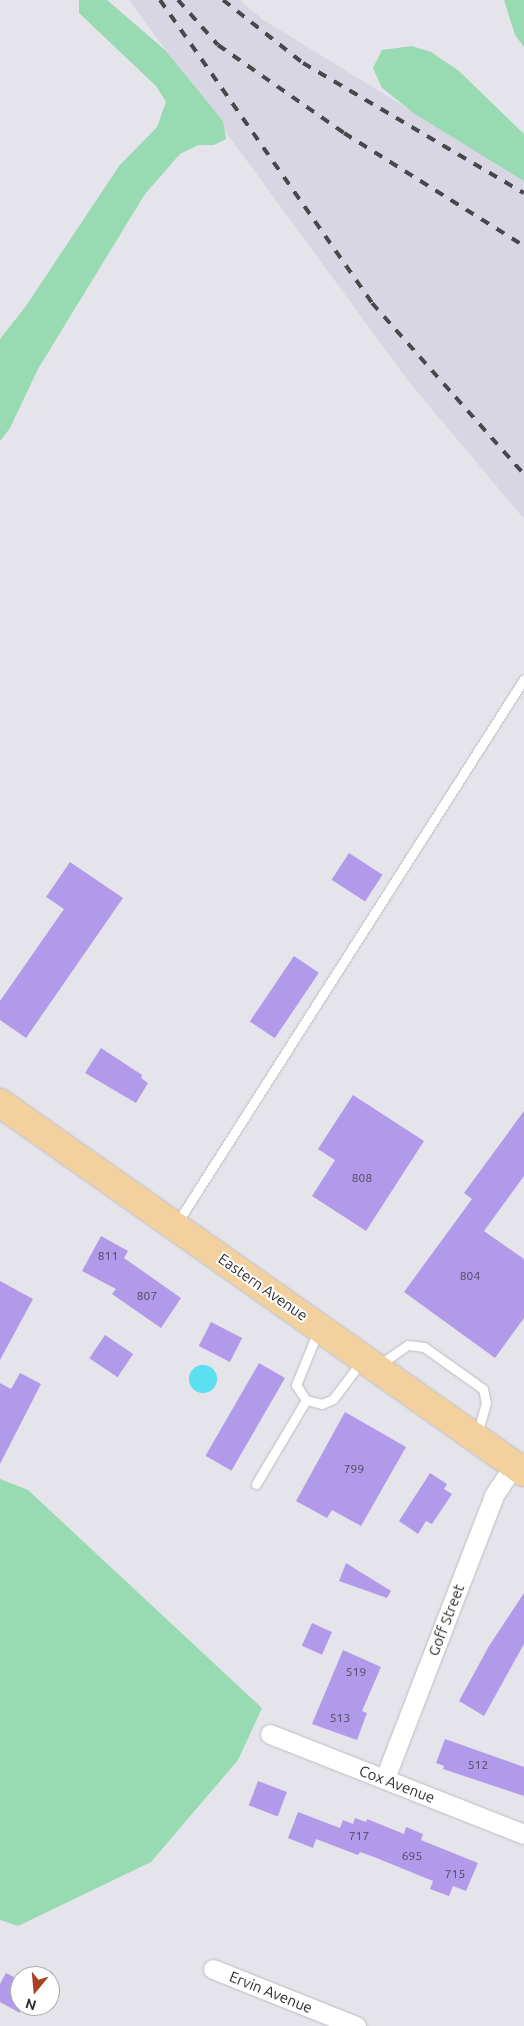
<!DOCTYPE html>
<html>
<head>
<meta charset="utf-8">
<style>
	body { margin:0 }
	#map { position:relative; width:524px; height:2026px; overflow:hidden; background:#e5e4ea; font-family:Ubuntu,sans-serif }
	div>[style] { position:absolute }
	.built>* { inset:0; background:#d9d6e4 }
	.green>* { inset:0; background:#98dbb3 }
	.water>* { inset:0; background:#59dfee }
	.round { border-radius:50% }
	.building>* { inset:0; background:#b29aeb; transform-origin:0 0 }
	.roads { filter:drop-shadow(0 0 1px #bdbcc2) drop-shadow(0 0 1px #bdbcc2) }
	.service>* { height:9px; margin:-4.5px; padding:0 4.5px; transform-origin:4.5px; border-radius:4.5px; background:#fff }
	.minor>* { height:19px; margin:-9.5px; padding:0 9.5px; transform-origin:9.5px; border-radius:9.5px; background:#fff }
	.primary>* { height:28px; margin:-14px; padding:0 14px; transform-origin:14px; border-radius:14px; background:#f3d19e }
	.rail>* { height:4px; margin-top:-2px; transform-origin:0; background:repeating-linear-gradient(90deg,#48474a 0 9px,transparent 0 18px) }
	span { translate:-50% -50%; white-space:nowrap; text-align:center; line-height:1.15; -webkit-text-stroke:4px #fff; paint-order:stroke }
	.number-label { font-size:12px; color:#4e485e }
	.number-label span { -webkit-text-stroke-width:0 }
	.street-label { font-size:15px; color:#2d2d2f }
	.north { position:absolute; left:10px; top:1966px; width:50px; height:50px; box-sizing:border-box; background:#fff; border:1px solid #ababac; border-radius:50%; rotate:197deg; font-size:14px; font-weight:700; line-height:20px; text-align:center; color:#2d2d2f }
	.north::after { content:''; display:block; margin:auto; width:18px; height:22px; background:#a94221; clip-path:polygon(50% 0,100% 100%,50% 72%,0 100%) }
</style>
</head>
<body>
<div id="map">
	<div class="built">
		<i style="clip-path:polygon(129px 0,240px 0,262px 19px,524px 180px,524px 519px,409px 382px)"></i>
	</div>
	<div class="green">
		<i style="clip-path:polygon(79px 0,107px 0,165px 50px,223px 121px,226px 139px,214px 145px,198px 145px,180px 154px,145px 194px,38px 369px,10px 428px,0 441px,0 339px,26px 306px,119px 166px,157px 127px,166px 102px,156px 86px,79px 13px)"></i>
		<i style="clip-path:polygon(504px 0,524px 0,524px 47px,515px 35px)"></i>
		<i style="clip-path:polygon(412px 46px,431px 52px,459px 71px,524px 134px,524px 181px,415px 114px,382px 88px,373px 68px,382px 50px)"></i>
		<i style="clip-path:polygon(0 1479px,28px 1490px,262px 1708px,238px 1760px,151px 1862px,18px 1926px,0 1920px)"></i>
	</div>
	<div class="water">
		<i class="round" style="left:189px;top:1365px;width:28px;height:28px"></i>
	</div>
	<div class="building">
		<i style="left:349px;top:853px;width:40px;height:32px;rotate:33deg"></i>
		<i style="clip-path:polygon(70px 862px,123px 898px,26px 1038px,0 1020px,0 1001px,64px 909px,46px 897px)"></i>
		<i style="left:294px;top:956px;width:30px;height:79px;rotate:34deg"></i>
		<i style="clip-path:polygon(101px 1048px,142px 1075px,141px 1078px,148px 1083px,136px 1103px,85px 1073px)"></i>
		<i style="clip-path:polygon(353px 1095px,424px 1141px,366px 1231px,312px 1196px,335px 1160px,318px 1149px)"></i>
		<i style="clip-path:polygon(524px 1111px,524px 1176px,484px 1231px,524px 1259px,524px 1318px,495px 1358px,404px 1292px,472px 1199px,464px 1193px)"></i>
		<i style="clip-path:polygon(101px 1236px,128px 1251px,124px 1258px,181px 1298px,161px 1328px,112px 1294px,116px 1289px,82px 1271px)"></i>
		<i style="clip-path:polygon(0 1281px,33px 1299px,0 1360px)"></i>
		<i style="left:211px;top:1322px;width:35px;height:27px;rotate:27deg"></i>
		<i style="left:105px;top:1335px;width:34px;height:28px;rotate:34deg"></i>
		<i style="left:259px;top:1363px;width:30px;height:107px;rotate:30deg"></i>
		<i style="clip-path:polygon(20px 1373px,41px 1384px,0 1464px,0 1383px,11px 1389px)"></i>
		<i style="clip-path:polygon(345px 1412px,406px 1447px,361px 1526px,332px 1510px,327px 1518px,296px 1501px)"></i>
		<i style="clip-path:polygon(430px 1473px,447px 1484px,444px 1489px,452px 1494px,432px 1524px,426px 1521px,418px 1534px,399px 1521px)"></i>
		<i style="clip-path:polygon(346px 1563px,391px 1591px,387px 1598px,339px 1581px)"></i>
		<i style="clip-path:polygon(524px 1593px,524px 1644px,484px 1716px,459px 1701px,489px 1646px)"></i>
		<i style="left:312px;top:1623px;width:22px;height:25px;rotate:24deg"></i>
		<i style="clip-path:polygon(343px 1650px,381px 1667px,362px 1711px,367px 1713px,357px 1740px,312px 1724px)"></i>
		<i style="clip-path:polygon(445px 1739px,524px 1767px,524px 1796px,443px 1769px,444px 1766px,436px 1763px)"></i>
		<i style="left:258px;top:1781px;width:31px;height:26px;rotate:21deg"></i>
		<i style="clip-path:polygon(298px 1812px,340px 1828px,343px 1820px,353px 1824px,355px 1818px,366px 1822px,367px 1819px,404px 1834px,406px 1827px,423px 1834px,421px 1840px,478px 1863px,466px 1891px,453px 1886px,449px 1896px,430px 1889px,433px 1881px,374px 1857px,360px 1852px,358px 1855px,316px 1839px,313px 1848px,288px 1838px)"></i>
		<i style="clip-path:polygon(6px 1973px,20px 1980px,20px 2013px,0 2002px,0 1984px)"></i>
	</div>
	<div class="roads">
		<div class="service">
			<i style="left:177px;top:1223px;width:645px;rotate:-57.47deg"></i>
			<i style="left:318px;top:1331px;width:58px;rotate:112.2deg"></i>
			<i style="left:296px;top:1385px;width:18px;rotate:56deg"></i>
			<i style="left:306px;top:1400px;width:16px;rotate:14deg"></i>
			<i style="left:322px;top:1404px;width:12px;rotate:-24deg"></i>
			<i style="left:333px;top:1399px;width:48px;rotate:-52.7deg"></i>
			<i style="left:379px;top:1365px;width:35px;rotate:-35deg"></i>
			<i style="left:408px;top:1345px;width:16px;rotate:7deg"></i>
			<i style="left:424px;top:1347px;width:72px;rotate:35.4deg"></i>
			<i style="left:483px;top:1389px;width:14px;rotate:78deg"></i>
			<i style="left:486px;top:1403px;width:33px;rotate:106deg"></i>
			<i style="left:256px;top:1484px;width:98px;rotate:-59.2deg"></i>
		</div>
		<div class="minor">
			<i style="left:270px;top:1734px;width:273px;rotate:21.5deg"></i>
			<i style="left:385px;top:1778px;width:303px;rotate:-68.9deg"></i>
			<i style="left:494px;top:1495px;width:36px;rotate:-56deg"></i>
			<i style="left:213px;top:1969px;width:154px;rotate:21.7deg"></i>
		</div>
		<div class="primary">
			<i style="left:0;top:1103px;width:641px;rotate:35.15deg"></i>
		</div>
	</div>
	<div class="rail">
		<i style="left:160px;top:0;width:370px;rotate:55deg"></i>
		<i style="left:372px;top:303px;width:229px;rotate:48.4deg"></i>
		<i style="left:178px;top:0;width:60px;rotate:48.4deg"></i>
		<i style="left:218px;top:45px;width:154px;rotate:34.9deg"></i>
		<i style="left:344px;top:133px;width:213px;rotate:32.1deg"></i>
		<i style="left:223px;top:0;width:102px;rotate:38.2deg"></i>
		<i style="left:303px;top:63px;width:256px;rotate:30.5deg"></i>
	</div>
	<div class="number-label">
		<span style="left:362px;top:1178px">808</span>
		<span style="left:108px;top:1256px">811</span>
		<span style="left:470px;top:1276px">804</span>
		<span style="left:147px;top:1296px">807</span>
		<span style="left:354px;top:1469px">799</span>
		<span style="left:356px;top:1672px">519</span>
		<span style="left:340px;top:1718px">513</span>
		<span style="left:478px;top:1765px">512</span>
		<span style="left:359px;top:1836px">717</span>
		<span style="left:412px;top:1856px">695</span>
		<span style="left:455px;top:1874px">715</span>
	</div>
	<div class="street-label">
		<span style="left:263px;top:1287px;rotate:35deg">Eastern Avenue</span>
		<span style="left:446px;top:1620px;rotate:-69deg">Goff Street</span>
		<span style="left:397px;top:1784px;rotate:21deg">Cox Avenue</span>
		<span style="left:271px;top:1992px;rotate:22deg">Ervin Avenue</span>
	</div>
	<div class="north">N</div>
</div>
</body>
</html>
